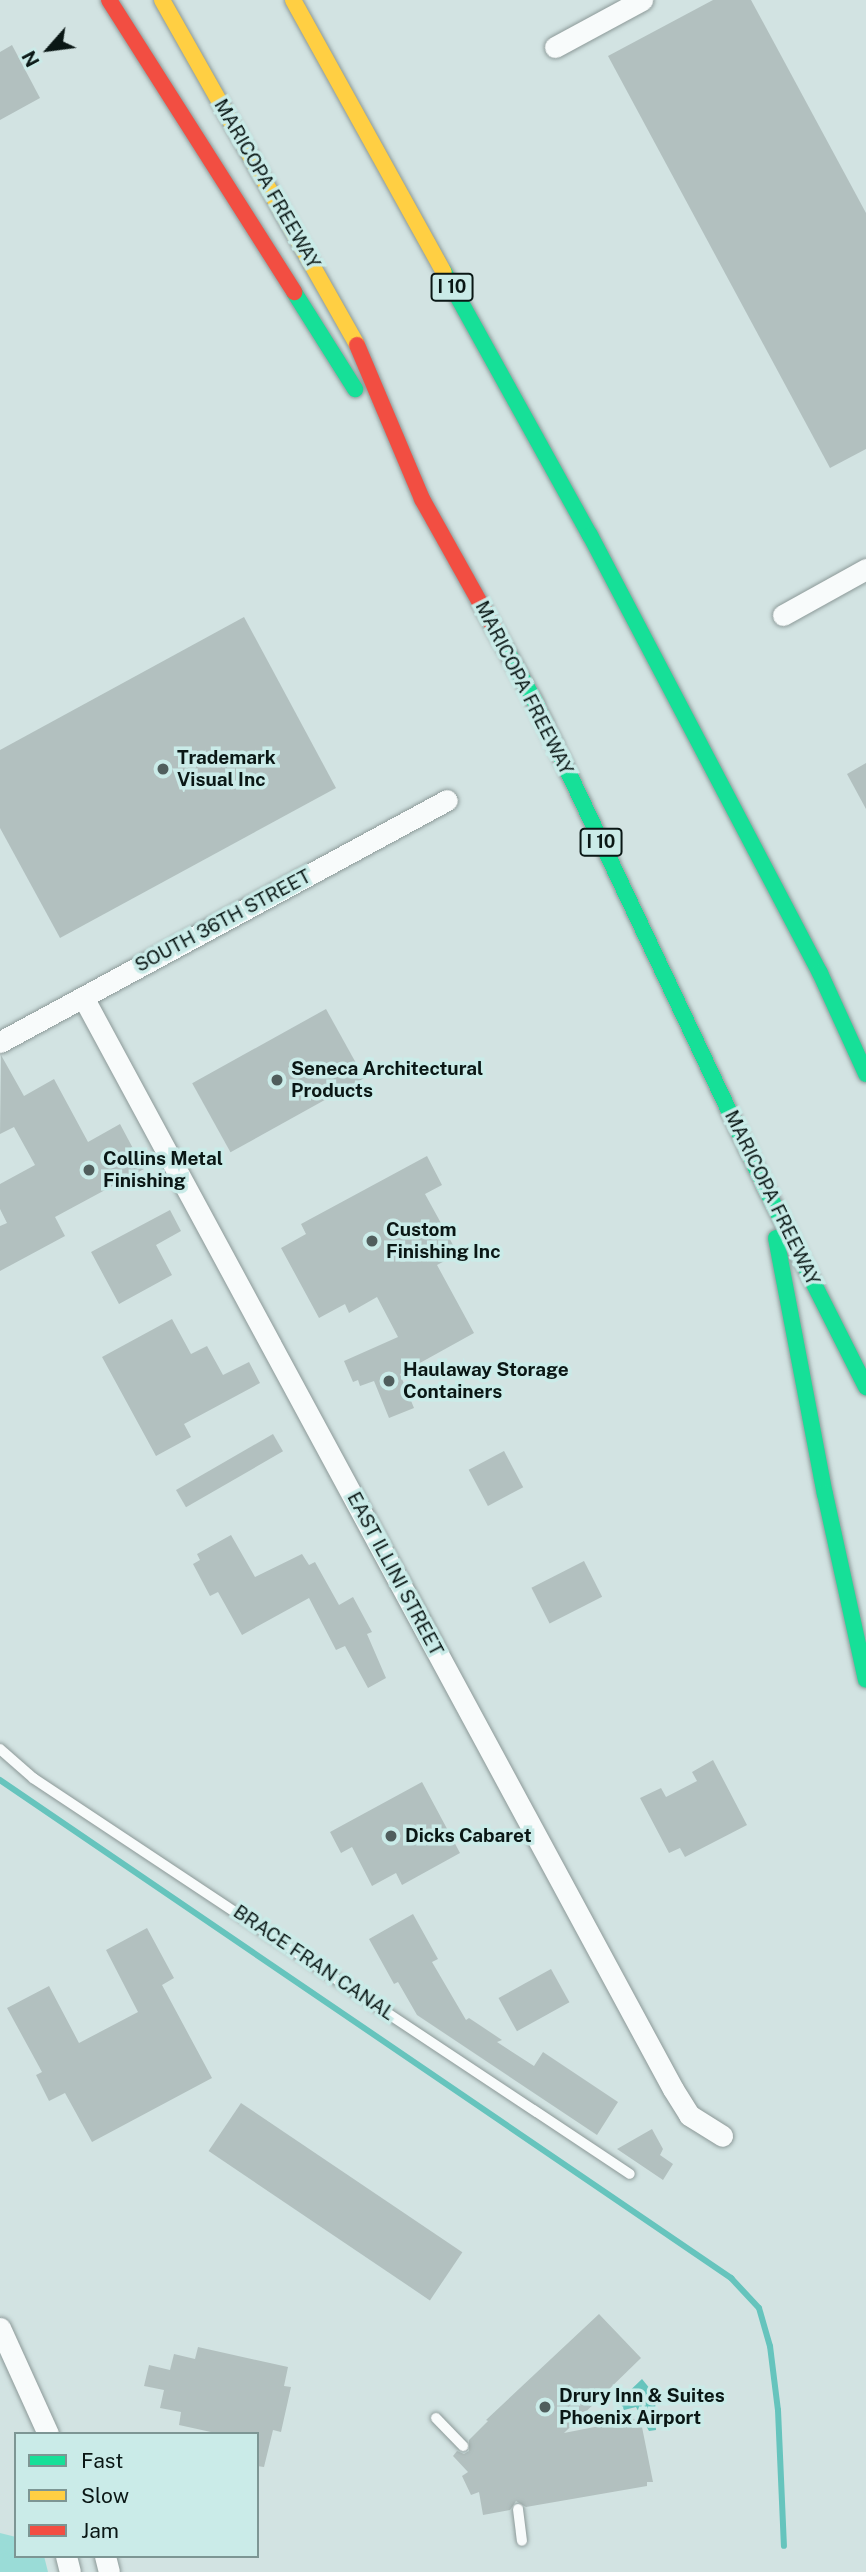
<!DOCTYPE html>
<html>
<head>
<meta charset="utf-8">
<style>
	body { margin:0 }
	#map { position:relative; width:866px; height:2572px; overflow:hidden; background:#d2e3e2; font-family:"Public Sans",sans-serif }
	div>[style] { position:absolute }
	.green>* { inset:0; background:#9adcd7 }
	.water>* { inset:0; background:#66c4bd }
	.stream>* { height:6px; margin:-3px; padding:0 3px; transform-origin:3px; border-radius:3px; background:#66c4bd }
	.building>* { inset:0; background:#b2c0bf; transform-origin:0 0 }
	.roads { filter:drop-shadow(0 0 2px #8c9998) drop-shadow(0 0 2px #8c9998) }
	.lane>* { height:10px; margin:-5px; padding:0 5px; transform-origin:5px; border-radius:5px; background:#f8fbfb }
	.street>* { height:21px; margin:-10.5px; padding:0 10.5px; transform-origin:10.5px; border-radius:10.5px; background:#f8fbfb }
	.fast>* { height:16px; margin:-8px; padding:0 8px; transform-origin:8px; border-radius:8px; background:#16e098 }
	.slow>* { height:16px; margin:-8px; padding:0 8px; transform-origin:8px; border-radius:8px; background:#ffcf43 }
	.jam>* { height:16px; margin:-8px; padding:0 8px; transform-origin:8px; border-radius:8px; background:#f24e42 }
	.dots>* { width:19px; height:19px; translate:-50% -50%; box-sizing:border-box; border:4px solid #caebe8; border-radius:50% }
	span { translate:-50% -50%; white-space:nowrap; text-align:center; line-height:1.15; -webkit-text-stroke:7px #caebe8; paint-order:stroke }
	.shield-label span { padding:2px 5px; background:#caebe8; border:2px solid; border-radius:5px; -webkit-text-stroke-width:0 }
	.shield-label { font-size:18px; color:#0a1715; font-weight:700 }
	.street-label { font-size:19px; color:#0a1715 }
	.poi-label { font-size:19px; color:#0a1715; font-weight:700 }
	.left { translate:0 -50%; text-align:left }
	.legend { position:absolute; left:14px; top:2432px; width:245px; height:126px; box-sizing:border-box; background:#caebe8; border:2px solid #7d9694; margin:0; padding:9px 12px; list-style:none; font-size:21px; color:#0a1715 }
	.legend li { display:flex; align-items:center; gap:14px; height:35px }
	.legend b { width:35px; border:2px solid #7d9694 }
	.north { position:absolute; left:14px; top:14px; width:70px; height:70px; -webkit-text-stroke:5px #caebe8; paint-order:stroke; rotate:242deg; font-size:19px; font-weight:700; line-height:28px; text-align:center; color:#0a1715 }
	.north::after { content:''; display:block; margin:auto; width:24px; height:32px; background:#0a1715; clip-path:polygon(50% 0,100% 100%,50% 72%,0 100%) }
</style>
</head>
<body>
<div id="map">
	<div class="green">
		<i style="clip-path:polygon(0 2533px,16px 2537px,16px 2556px,44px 2556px,48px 2572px,0 2572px)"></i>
	</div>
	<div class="water">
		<i style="clip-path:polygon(642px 2379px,655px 2395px,656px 2430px,649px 2431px,636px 2407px,624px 2410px,619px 2401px)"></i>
	</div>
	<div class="stream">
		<i style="left:0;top:1780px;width:885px;rotate:34.26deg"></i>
		<i style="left:731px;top:2278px;width:41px;rotate:47deg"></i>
		<i style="left:759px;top:2308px;width:40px;rotate:74deg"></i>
		<i style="left:770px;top:2346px;width:64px;rotate:82.9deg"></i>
		<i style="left:778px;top:2410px;width:136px;rotate:87.5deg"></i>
	</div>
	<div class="building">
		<i style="clip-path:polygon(713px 0,751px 0,866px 213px,866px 449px,830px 468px,608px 56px)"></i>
		<i style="clip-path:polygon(12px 45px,40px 98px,0 120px,0 52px)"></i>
		<i style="clip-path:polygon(244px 617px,336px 788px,60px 938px,0 828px,0 750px)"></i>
		<i style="clip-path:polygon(866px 763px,866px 809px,847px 774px)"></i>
		<i style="left:326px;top:1009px;width:79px;height:153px;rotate:61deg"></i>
		<i style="clip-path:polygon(1px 1055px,24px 1096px,54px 1079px,88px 1142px,120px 1124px,144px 1169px,55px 1217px,65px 1236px,0 1271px,0 1226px,7px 1223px,0 1209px,0 1184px,35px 1165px,14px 1127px,0 1134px)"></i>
		<i style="clip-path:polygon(427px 1156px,442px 1185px,425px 1194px,458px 1254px,437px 1265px,474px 1333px,400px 1374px,414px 1408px,389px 1418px,374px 1381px,360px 1386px,358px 1380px,353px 1382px,344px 1361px,398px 1337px,377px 1297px,349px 1313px,345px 1304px,319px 1318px,281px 1248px,306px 1234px,301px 1224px)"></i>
		<i style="clip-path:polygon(170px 1210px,181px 1231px,156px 1245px,172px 1275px,119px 1304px,91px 1252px)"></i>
		<i style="clip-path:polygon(172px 1319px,191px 1354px,207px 1346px,223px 1375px,249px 1362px,260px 1383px,184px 1424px,191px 1437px,156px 1456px,102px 1357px)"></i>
		<i style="left:273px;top:1434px;width:20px;height:112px;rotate:60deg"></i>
		<i style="left:504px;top:1451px;width:41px;height:40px;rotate:62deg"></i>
		<i style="clip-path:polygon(231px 1535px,255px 1577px,302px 1554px,309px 1565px,315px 1562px,339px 1605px,353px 1597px,372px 1632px,367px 1634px,386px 1678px,368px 1688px,345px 1646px,336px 1650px,309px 1598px,242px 1635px,218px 1592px,210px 1596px,193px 1564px,200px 1560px,197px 1554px)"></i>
		<i style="left:584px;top:1561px;width:40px;height:59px;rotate:63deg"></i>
		<i style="clip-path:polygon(713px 1760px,747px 1825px,685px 1857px,680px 1848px,669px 1853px,640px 1798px,661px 1788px,666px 1797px,697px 1781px,692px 1772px)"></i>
		<i style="clip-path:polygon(422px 1782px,460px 1853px,402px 1885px,396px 1873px,372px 1886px,352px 1847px,341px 1853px,330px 1832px)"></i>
		<i style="clip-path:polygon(413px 1914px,438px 1959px,432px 1962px,466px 2020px,469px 2018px,502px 2040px,497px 2042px,534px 2066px,543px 2052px,618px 2102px,597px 2135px,417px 2015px,398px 1982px,394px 1984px,369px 1939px)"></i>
		<i style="clip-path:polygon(147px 1928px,174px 1978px,162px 1985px,212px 2078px,92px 2142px,65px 2093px,49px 2101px,36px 2075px,42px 2072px,7px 2008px,49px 1986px,79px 2043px,138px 2012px,106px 1950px)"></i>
		<i style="left:551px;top:1969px;width:38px;height:60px;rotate:61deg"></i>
		<i style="left:241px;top:2103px;width:267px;height:58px;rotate:34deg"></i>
		<i style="clip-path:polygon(652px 2129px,663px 2149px,660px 2155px,673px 2164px,663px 2180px,617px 2149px)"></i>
		<i style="clip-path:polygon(599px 2314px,641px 2358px,564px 2433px,635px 2419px,636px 2423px,641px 2422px,653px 2482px,647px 2482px,647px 2486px,526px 2507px,516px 2501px,510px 2510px,483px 2515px,479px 2492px,471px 2495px,462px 2476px,468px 2472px,453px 2456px,457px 2451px,464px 2454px,469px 2451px,469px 2440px,488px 2421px,486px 2420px)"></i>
		<i style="clip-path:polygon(198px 2347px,288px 2367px,284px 2386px,291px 2387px,281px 2432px,273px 2430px,264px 2467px,257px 2466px,257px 2434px,220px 2434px,179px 2425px,181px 2412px,160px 2408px,164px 2390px,144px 2386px,149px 2365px,170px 2370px,174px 2354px,195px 2359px)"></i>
	</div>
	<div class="roads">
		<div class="lane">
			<i style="left:0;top:1749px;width:44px;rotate:41.3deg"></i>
			<i style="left:33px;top:1778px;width:716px;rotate:33.56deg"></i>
			<i style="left:436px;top:2418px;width:39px;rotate:46deg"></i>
			<i style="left:518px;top:2509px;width:32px;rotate:83deg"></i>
		</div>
		<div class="street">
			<i style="left:555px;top:47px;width:99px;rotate:-28.4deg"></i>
			<i style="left:783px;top:615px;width:95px;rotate:-29deg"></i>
			<i style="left:83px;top:997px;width:1241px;rotate:61.62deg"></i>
			<i style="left:673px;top:2089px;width:31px;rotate:58deg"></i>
			<i style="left:689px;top:2115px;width:39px;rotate:32deg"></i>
			<i style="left:0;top:1042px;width:508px;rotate:-28.43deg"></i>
			<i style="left:0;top:2328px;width:116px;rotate:65.6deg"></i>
			<i style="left:66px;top:2556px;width:16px;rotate:76deg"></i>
			<i style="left:105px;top:2556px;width:16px;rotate:76deg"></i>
		</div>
		<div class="fast">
			<i style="left:444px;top:272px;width:301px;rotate:61deg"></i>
			<i style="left:590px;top:535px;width:495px;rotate:62.3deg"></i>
			<i style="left:820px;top:973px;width:111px;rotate:65.5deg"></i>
			<i style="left:294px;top:292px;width:115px;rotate:57.8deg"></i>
			<i style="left:498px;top:635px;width:74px;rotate:61deg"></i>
			<i style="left:534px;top:700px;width:543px;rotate:64.61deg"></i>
			<i style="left:767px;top:1191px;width:220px;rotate:63.2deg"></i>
			<i style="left:776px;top:1238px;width:261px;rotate:79.2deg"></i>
			<i style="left:825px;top:1494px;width:190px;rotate:77.6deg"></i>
		</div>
		<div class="slow">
			<i style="left:162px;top:0;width:396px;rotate:60.5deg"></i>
			<i style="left:293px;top:0;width:311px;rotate:61deg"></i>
		</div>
		<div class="jam">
			<i style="left:109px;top:0;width:346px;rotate:57.6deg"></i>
			<i style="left:357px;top:345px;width:167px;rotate:67.1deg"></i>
			<i style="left:422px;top:499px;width:156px;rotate:60.8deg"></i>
		</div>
	</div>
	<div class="dots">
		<i style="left:163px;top:769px;background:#505e5d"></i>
		<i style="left:277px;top:1080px;background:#505e5d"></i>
		<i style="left:89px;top:1170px;background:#505e5d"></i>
		<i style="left:372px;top:1241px;background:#505e5d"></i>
		<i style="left:389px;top:1381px;background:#505e5d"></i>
		<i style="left:391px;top:1836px;background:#505e5d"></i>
		<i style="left:545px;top:2407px;background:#505e5d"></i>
	</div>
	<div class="shield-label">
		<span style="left:452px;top:287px">I 10</span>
		<span style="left:601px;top:842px">I 10</span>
	</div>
	<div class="street-label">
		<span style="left:267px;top:184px;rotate:60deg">MARICOPA FREEWAY</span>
		<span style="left:524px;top:688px;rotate:63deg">MARICOPA FREEWAY</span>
		<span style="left:223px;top:921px;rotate:-28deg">SOUTH 36TH STREET</span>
		<span style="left:772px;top:1198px;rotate:64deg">MARICOPA FREEWAY</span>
		<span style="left:395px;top:1574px;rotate:62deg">EAST ILLINI STREET</span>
		<span style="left:314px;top:1963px;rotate:34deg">BRACE FRAN CANAL</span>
	</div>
	<div class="poi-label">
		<span class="left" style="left:177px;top:769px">Trademark<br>Visual Inc</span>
		<span class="left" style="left:291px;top:1080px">Seneca Architectural<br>Products</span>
		<span class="left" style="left:103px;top:1170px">Collins Metal<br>Finishing</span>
		<span class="left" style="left:386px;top:1241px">Custom<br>Finishing Inc</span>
		<span class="left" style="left:403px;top:1381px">Haulaway Storage<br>Containers</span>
		<span class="left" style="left:405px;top:1836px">Dicks Cabaret</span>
		<span class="left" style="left:559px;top:2407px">Drury Inn &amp; Suites<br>Phoenix Airport</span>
	</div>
	<ul class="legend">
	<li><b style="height:9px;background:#16e098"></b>Fast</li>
	<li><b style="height:9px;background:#ffcf43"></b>Slow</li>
	<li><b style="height:9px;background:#f24e42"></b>Jam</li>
	</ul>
	<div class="north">N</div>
</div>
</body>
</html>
